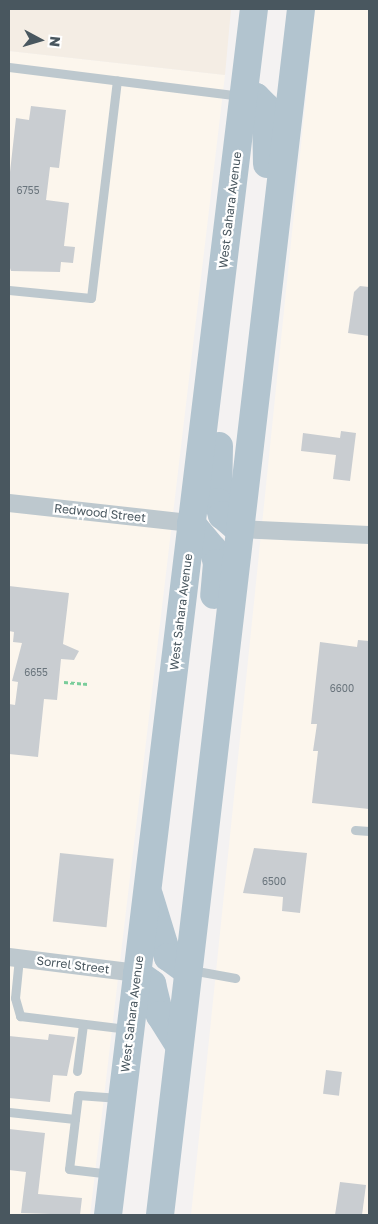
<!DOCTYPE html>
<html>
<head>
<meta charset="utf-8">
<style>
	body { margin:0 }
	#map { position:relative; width:378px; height:1224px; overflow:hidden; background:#f4f2f2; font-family:"Golos Text",sans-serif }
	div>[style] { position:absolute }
	.commercial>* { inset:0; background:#fcf6ed }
	.sand>* { inset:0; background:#f4ede4 }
	.building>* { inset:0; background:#c9cdd1; transform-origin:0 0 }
	.path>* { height:2.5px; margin-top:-1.25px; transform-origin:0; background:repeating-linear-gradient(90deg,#7acd9b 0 4px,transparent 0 6.5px) }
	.lane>* { height:9px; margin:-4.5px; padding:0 4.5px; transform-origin:4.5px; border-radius:4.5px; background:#bdc8ce }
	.street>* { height:18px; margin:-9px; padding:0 9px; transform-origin:9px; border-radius:9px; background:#bdc8ce }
	.primary>* { height:28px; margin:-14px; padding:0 14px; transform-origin:14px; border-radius:14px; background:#b2c4cf }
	span { translate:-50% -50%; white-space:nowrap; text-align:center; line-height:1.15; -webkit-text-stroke:4.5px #fff; paint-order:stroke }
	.number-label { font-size:10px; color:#69747c }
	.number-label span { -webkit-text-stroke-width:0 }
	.street-label { font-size:12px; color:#49575f }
	.frame { position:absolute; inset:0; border:10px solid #49575f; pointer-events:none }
	.north { position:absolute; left:15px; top:15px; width:50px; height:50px; -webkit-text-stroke:4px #fff; paint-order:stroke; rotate:96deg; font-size:14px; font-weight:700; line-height:20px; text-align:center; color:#49575f }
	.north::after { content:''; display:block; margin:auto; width:18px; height:22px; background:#49575f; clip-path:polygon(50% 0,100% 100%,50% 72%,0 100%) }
</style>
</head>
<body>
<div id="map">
	<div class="commercial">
		<i style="clip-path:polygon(315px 9px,369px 9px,369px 1215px,191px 1215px)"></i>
		<i style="clip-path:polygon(9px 51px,225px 75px,90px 1215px,9px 1215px)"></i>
	</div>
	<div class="sand">
		<i style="clip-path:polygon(9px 9px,231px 9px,225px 75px,9px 51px)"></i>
	</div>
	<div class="building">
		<i style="clip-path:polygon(31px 106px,66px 110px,59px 168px,50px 167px,46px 200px,69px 203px,64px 246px,75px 247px,73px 263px,61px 262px,60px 272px,11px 271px,9px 265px,9px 181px,16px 118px,29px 120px)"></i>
		<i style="clip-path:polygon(360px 286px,369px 287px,369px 336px,348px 333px,354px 292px)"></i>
		<i style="clip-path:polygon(341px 431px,356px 433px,350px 481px,333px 479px,336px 455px,301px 451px,303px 433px,340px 438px)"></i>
		<i style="clip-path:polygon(9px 586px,69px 593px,63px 644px,79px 651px,74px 660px,61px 659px,57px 700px,44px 699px,38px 757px,9px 754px,9px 704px,15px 705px,18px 682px,12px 681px,22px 643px,13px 642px,14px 632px,9px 631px)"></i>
		<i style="clip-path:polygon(358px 640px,369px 641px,369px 809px,312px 803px,318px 751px,313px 751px,317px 724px,311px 724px,320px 642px,357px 647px)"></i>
		<i style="clip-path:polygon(254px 848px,307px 853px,300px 913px,282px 911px,283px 897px,243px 893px)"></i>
		<i style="left:60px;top:853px;width:54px;height:69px;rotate:6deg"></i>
		<i style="clip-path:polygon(49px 1034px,75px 1037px,67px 1076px,53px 1075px,50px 1102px,9px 1098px,9px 1036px,48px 1040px)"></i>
		<i style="left:326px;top:1070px;width:16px;height:24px;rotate:7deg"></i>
		<i style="clip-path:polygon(9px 1129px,45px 1133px,38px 1194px,82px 1198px,80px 1215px,21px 1213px,26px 1172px,9px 1170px)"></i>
		<i style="clip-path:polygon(340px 1182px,366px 1185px,362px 1215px,335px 1215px)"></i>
	</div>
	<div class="path">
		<i style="left:64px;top:682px;width:24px;rotate:5deg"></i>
	</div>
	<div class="lane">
		<i style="left:9px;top:67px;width:234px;rotate:7.1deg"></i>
		<i style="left:9px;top:290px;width:82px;rotate:5.6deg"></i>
		<i style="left:91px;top:298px;width:219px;rotate:-83.2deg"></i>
		<i style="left:355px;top:830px;width:14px;rotate:4deg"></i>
		<i style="left:19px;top:958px;width:40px;rotate:95.7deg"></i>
		<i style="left:15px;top:998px;width:19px;rotate:74deg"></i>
		<i style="left:20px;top:1016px;width:109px;rotate:6.9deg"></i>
		<i style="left:191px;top:970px;width:45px;rotate:10.3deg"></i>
		<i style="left:77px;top:1071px;width:47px;rotate:-82.7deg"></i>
		<i style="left:9px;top:1112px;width:66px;rotate:6.1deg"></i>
		<i style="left:75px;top:1119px;width:24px;rotate:-83deg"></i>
		<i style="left:78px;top:1095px;width:41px;rotate:4.2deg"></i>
		<i style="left:75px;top:1119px;width:50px;rotate:96.8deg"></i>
		<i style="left:69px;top:1169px;width:42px;rotate:6.8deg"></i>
	</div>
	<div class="street">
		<i style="left:9px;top:503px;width:183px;rotate:6.3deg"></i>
		<i style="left:238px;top:529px;width:131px;rotate:2.6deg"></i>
		<i style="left:9px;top:957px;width:129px;rotate:7.1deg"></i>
	</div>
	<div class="primary">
		<i style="left:244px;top:96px;width:12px;rotate:5deg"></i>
		<i style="left:256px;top:97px;width:14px;rotate:45deg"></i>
		<i style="left:266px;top:107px;width:57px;rotate:89deg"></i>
		<i style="left:219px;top:446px;width:56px;rotate:91deg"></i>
		<i style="left:218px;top:502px;width:14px;rotate:73deg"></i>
		<i style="left:222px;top:515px;width:21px;rotate:41deg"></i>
		<i style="left:191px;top:523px;width:34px;rotate:50deg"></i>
		<i style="left:213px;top:549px;width:15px;rotate:74deg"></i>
		<i style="left:217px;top:563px;width:32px;rotate:95deg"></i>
		<i style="left:149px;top:895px;width:65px;rotate:73deg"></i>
		<i style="left:168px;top:957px;width:22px;rotate:36deg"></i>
		<i style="left:137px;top:973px;width:19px;rotate:36deg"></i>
		<i style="left:152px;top:984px;width:32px;rotate:76deg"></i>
		<i style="left:160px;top:1015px;width:34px;rotate:58deg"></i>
		<i style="left:108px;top:1215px;width:1215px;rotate:-83.1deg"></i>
		<i style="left:160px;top:1215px;width:1214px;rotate:-83.33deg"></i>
	</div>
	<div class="number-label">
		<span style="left:28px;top:191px">6755</span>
		<span style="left:36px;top:673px">6655</span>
		<span style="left:342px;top:689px">6600</span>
		<span style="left:274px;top:882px">6500</span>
	</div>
	<div class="street-label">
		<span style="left:230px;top:210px;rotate:-83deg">West Sahara Avenue</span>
		<span style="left:100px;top:513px;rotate:6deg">Redwood Street</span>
		<span style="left:181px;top:612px;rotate:-83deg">West Sahara Avenue</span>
		<span style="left:73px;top:965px;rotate:7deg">Sorrel Street</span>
		<span style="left:132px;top:1014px;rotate:-83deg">West Sahara Avenue</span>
	</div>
	<div class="frame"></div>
	<div class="north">N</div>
</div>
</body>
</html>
